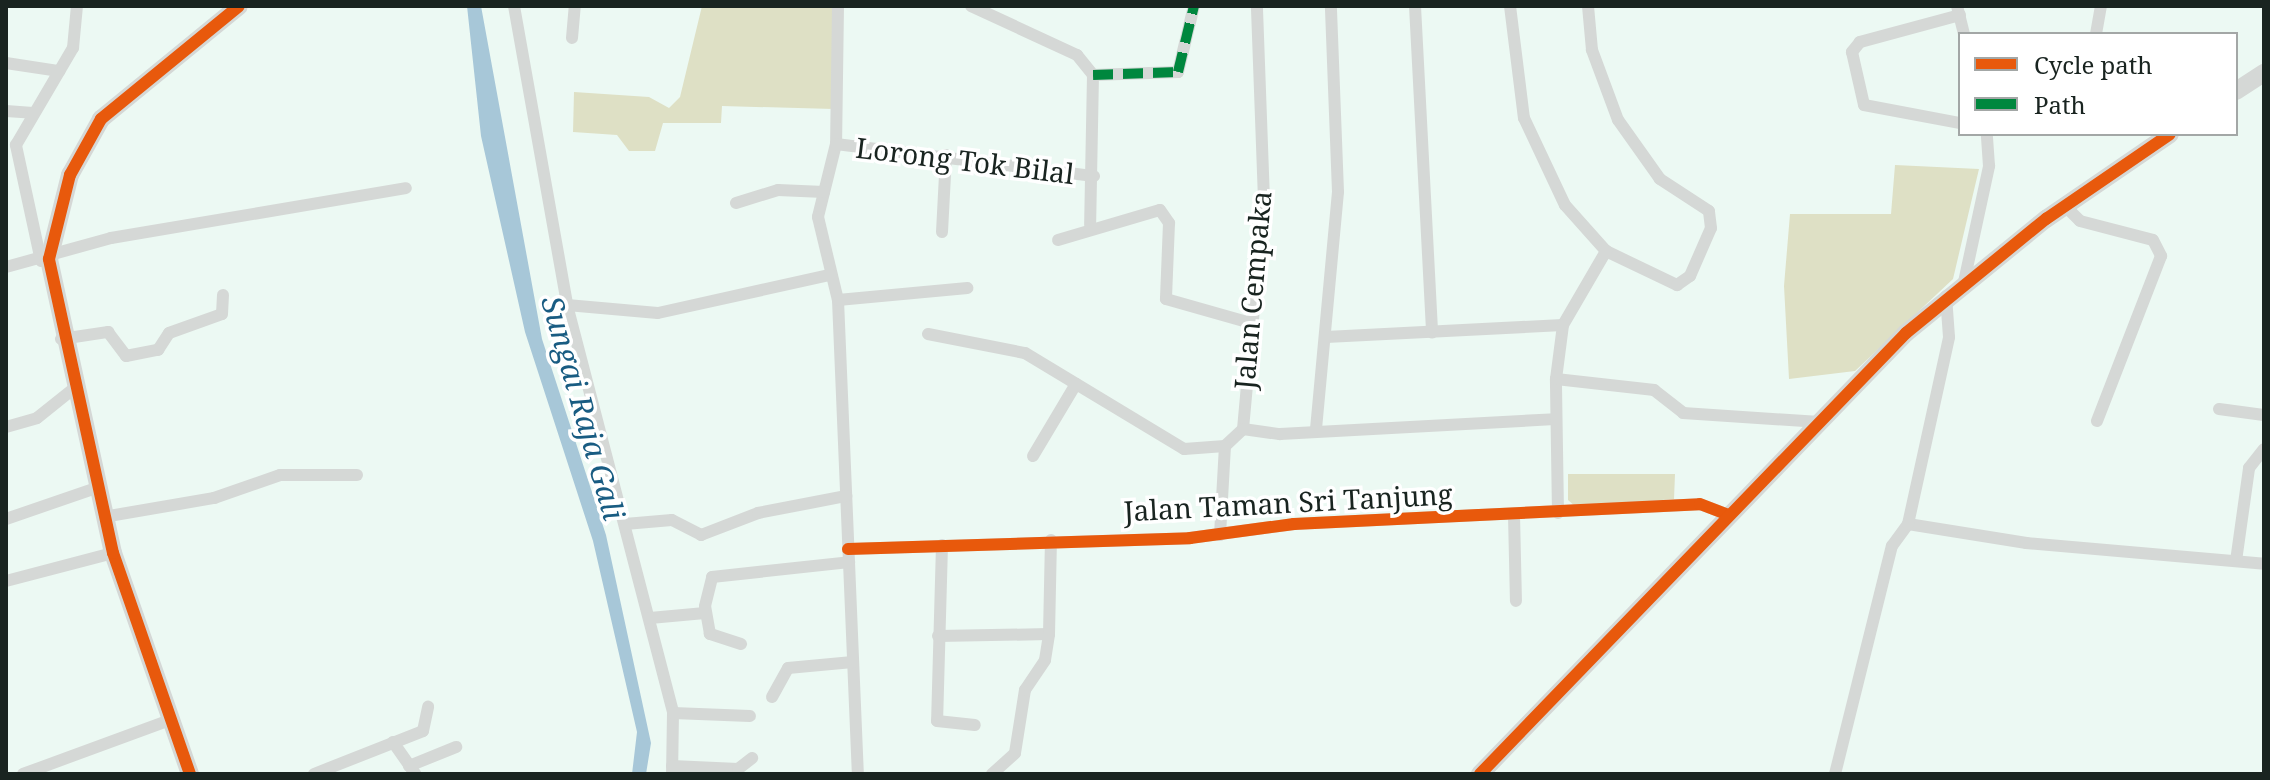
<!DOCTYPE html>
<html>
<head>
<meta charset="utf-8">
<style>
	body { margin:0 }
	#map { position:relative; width:2270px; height:780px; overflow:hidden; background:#ecf9f3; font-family:"Noto Serif",serif }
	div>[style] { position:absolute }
	.green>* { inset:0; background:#dee0c5 }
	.water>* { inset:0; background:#a7c7d8 }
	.street>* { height:12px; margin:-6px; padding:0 6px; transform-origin:6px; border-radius:6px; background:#d5d8d6 }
	.secondary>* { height:18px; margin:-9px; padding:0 9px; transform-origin:9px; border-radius:9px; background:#d5d8d6 }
	.quiet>* { height:10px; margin-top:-5px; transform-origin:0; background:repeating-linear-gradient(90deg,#00873e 0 20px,transparent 0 30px) }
	.cycleway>* { height:12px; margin:-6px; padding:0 6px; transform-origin:6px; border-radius:6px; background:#e8590c }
	span { translate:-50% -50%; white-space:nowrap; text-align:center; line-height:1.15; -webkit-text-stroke:7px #fff; paint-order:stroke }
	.street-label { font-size:28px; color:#192420 }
	.water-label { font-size:30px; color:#195c82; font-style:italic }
	.frame { position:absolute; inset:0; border:8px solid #192420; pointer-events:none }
	.legend { position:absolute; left:1958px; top:32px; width:280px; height:104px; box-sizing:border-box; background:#fff; border:2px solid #a3a7a6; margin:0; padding:10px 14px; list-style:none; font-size:24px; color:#192420 }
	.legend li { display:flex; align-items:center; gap:16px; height:40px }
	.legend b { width:40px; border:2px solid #a3a7a6 }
</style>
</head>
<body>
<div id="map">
	<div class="green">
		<i style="clip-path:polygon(702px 6px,834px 6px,834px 109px,722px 106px,721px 123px,663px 123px,655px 151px,629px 151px,617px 135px,573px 132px,574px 92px,649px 97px,669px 108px,680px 97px)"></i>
		<i style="clip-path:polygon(1895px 165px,1979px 169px,1953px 279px,1855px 371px,1789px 379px,1784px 286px,1790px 214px,1891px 214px)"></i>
		<i style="clip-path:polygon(1568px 474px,1675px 474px,1674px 499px,1576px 507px,1568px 500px)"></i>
	</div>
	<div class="water">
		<i style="clip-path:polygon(467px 6px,481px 6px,542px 339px,606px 535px,651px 743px,646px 774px,632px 774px,637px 732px,593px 541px,525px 332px,481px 136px)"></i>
	</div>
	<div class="street">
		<i style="left:514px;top:6px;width:304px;rotate:79.9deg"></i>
		<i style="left:567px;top:305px;width:422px;rotate:75.4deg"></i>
		<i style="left:673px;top:713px;width:61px;rotate:90.9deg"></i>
		<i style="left:838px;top:6px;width:138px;rotate:90.8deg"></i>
		<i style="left:836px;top:144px;width:75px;rotate:103.9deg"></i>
		<i style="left:818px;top:217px;width:85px;rotate:76.5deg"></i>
		<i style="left:838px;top:300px;width:474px;rotate:87.6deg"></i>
		<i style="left:971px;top:6px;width:117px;rotate:24.8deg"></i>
		<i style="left:1077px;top:55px;width:26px;rotate:51deg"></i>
		<i style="left:1093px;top:75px;width:150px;rotate:91.1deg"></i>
		<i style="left:1415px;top:6px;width:327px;rotate:87deg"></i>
		<i style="left:1510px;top:6px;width:113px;rotate:82.9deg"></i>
		<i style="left:1524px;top:118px;width:96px;rotate:64.8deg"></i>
		<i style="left:1565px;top:205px;width:62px;rotate:48.3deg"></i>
		<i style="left:1606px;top:251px;width:79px;rotate:25.6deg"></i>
		<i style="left:1677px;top:285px;width:16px;rotate:-35deg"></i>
		<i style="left:1690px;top:276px;width:52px;rotate:-66.4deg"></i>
		<i style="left:1711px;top:228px;width:17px;rotate:-97deg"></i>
		<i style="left:1709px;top:211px;width:59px;rotate:-146.9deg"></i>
		<i style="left:1660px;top:179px;width:72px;rotate:-125.4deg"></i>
		<i style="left:1618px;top:120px;width:75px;rotate:-110.4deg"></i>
		<i style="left:1592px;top:50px;width:44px;rotate:-95.2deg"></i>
		<i style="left:1957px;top:6px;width:29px;rotate:76deg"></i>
		<i style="left:1960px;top:15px;width:104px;rotate:164.9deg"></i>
		<i style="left:1860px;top:42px;width:13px;rotate:129deg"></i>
		<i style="left:1852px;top:52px;width:54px;rotate:77.2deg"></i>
		<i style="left:1864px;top:105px;width:98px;rotate:10.6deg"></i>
		<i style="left:2096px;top:34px;width:28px;rotate:-80deg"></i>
		<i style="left:572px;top:38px;width:32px;rotate:-85deg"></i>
		<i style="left:6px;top:63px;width:54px;rotate:8.6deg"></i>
		<i style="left:1093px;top:75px;width:85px;rotate:-2deg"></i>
		<i style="left:1178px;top:72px;width:68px;rotate:-76.4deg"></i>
		<i style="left:6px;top:111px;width:27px;rotate:4deg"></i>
		<i style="left:836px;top:144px;width:260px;rotate:7.1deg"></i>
		<i style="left:736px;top:203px;width:44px;rotate:-17.2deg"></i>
		<i style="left:778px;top:190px;width:46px;rotate:2.5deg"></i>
		<i style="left:2065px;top:206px;width:21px;rotate:45deg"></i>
		<i style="left:2080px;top:221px;width:75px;rotate:14.6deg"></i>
		<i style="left:2153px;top:240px;width:18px;rotate:63deg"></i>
		<i style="left:2161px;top:256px;width:177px;rotate:111.2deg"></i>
		<i style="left:942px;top:232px;width:77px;rotate:-87deg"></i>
		<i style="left:1058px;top:240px;width:106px;rotate:-16.4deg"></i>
		<i style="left:1160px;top:210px;width:16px;rotate:55deg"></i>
		<i style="left:1169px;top:223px;width:76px;rotate:92.3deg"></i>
		<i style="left:1166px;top:299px;width:88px;rotate:15.8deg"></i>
		<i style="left:41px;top:261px;width:119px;rotate:-102.2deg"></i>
		<i style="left:16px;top:145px;width:113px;rotate:-59.6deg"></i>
		<i style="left:73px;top:48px;width:42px;rotate:-84.6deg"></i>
		<i style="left:6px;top:267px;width:109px;rotate:-15.4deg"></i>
		<i style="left:111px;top:238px;width:299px;rotate:-9.6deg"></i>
		<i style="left:1964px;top:282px;width:119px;rotate:-77.8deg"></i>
		<i style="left:1989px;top:166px;width:32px;rotate:-94deg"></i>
		<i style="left:838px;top:300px;width:130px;rotate:-5.3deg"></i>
		<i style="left:567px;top:305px;width:91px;rotate:5deg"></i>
		<i style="left:658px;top:313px;width:176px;rotate:-12.5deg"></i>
		<i style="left:928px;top:334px;width:99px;rotate:11.1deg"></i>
		<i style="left:1025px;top:353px;width:186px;rotate:31.1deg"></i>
		<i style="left:1184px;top:449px;width:41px;rotate:-4.2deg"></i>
		<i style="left:1225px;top:446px;width:25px;rotate:-43deg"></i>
		<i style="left:1326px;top:337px;width:237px;rotate:-2.9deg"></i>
		<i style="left:1563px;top:325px;width:86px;rotate:-59.8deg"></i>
		<i style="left:61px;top:339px;width:48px;rotate:-8.5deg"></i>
		<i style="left:108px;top:332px;width:30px;rotate:53deg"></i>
		<i style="left:126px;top:356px;width:33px;rotate:-11deg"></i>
		<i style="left:158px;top:350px;width:20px;rotate:-57deg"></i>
		<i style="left:169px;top:333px;width:56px;rotate:-19.7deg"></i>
		<i style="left:222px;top:314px;width:19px;rotate:-87deg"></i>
		<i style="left:1556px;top:379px;width:99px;rotate:6.4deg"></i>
		<i style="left:1654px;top:390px;width:37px;rotate:38deg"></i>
		<i style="left:1683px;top:413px;width:137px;rotate:3.8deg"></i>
		<i style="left:2219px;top:409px;width:45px;rotate:7.6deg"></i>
		<i style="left:6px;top:427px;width:32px;rotate:-16deg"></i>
		<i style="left:37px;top:418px;width:45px;rotate:-38.7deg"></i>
		<i style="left:1243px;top:429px;width:230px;rotate:-84.8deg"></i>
		<i style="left:1264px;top:200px;width:194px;rotate:-92.1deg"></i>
		<i style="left:1243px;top:429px;width:37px;rotate:8deg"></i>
		<i style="left:1280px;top:434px;width:275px;rotate:-3.1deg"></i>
		<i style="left:1316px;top:429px;width:238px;rotate:-84.7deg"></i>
		<i style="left:1338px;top:192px;width:186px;rotate:-92.2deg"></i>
		<i style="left:1033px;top:456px;width:84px;rotate:-59.2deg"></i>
		<i style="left:1558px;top:513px;width:134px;rotate:-90.9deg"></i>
		<i style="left:1556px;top:379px;width:54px;rotate:-82.6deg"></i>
		<i style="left:1514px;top:515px;width:86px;rotate:88.7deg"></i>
		<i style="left:103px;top:517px;width:113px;rotate:-9.7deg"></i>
		<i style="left:214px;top:498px;width:70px;rotate:-19.2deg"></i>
		<i style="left:280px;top:475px;width:77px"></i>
		<i style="left:6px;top:519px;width:95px;rotate:-19deg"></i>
		<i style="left:625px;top:524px;width:47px;rotate:-4.9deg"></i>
		<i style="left:672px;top:520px;width:33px;rotate:27deg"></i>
		<i style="left:701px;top:535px;width:61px;rotate:-21.1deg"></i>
		<i style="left:758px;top:513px;width:90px;rotate:-10.9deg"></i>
		<i style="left:1908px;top:524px;width:120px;rotate:9.1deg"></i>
		<i style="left:2026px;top:543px;width:239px;rotate:5deg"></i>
		<i style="left:1220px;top:535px;width:89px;rotate:-86.8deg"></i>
		<i style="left:942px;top:545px;width:176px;rotate:91.6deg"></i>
		<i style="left:937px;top:721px;width:38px;rotate:6deg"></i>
		<i style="left:848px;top:549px;width:342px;rotate:-1.8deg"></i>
		<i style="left:1190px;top:538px;width:105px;rotate:-7.7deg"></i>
		<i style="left:1294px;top:524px;width:406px;rotate:-2.8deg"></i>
		<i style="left:1700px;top:504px;width:30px;rotate:21deg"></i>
		<i style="left:2236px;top:561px;width:94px;rotate:-82deg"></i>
		<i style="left:2249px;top:468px;width:24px;rotate:-52deg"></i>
		<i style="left:6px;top:581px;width:111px;rotate:-14.7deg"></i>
		<i style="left:650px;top:618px;width:55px;rotate:-5.2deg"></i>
		<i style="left:938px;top:636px;width:111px;rotate:-1deg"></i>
		<i style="left:1049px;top:634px;width:94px;rotate:-88.8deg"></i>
		<i style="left:741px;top:644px;width:33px;rotate:-162deg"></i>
		<i style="left:710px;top:634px;width:28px;rotate:-100deg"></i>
		<i style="left:705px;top:606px;width:30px;rotate:-76deg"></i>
		<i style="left:712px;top:577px;width:138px;rotate:-6.2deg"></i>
		<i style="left:772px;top:697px;width:33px;rotate:-61deg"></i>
		<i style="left:788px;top:668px;width:65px;rotate:-5.3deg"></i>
		<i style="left:673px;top:713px;width:77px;rotate:2.2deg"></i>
		<i style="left:393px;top:742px;width:39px;rotate:55deg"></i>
		<i style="left:409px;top:766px;width:51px;rotate:-22deg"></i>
		<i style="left:672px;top:766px;width:66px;rotate:2.6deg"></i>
		<i style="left:738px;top:769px;width:18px;rotate:-38deg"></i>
		<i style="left:23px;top:774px;width:157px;rotate:-20.2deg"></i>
		<i style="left:314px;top:774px;width:117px;rotate:-21.5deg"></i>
		<i style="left:423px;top:731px;width:25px;rotate:-78deg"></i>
		<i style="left:992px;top:774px;width:31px;rotate:-42deg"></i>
		<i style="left:1015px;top:753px;width:64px;rotate:-81deg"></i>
		<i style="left:1025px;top:690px;width:36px;rotate:-56deg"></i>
		<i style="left:1045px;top:660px;width:26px;rotate:-81deg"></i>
		<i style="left:1835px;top:774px;width:235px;rotate:-76deg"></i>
		<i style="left:1892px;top:546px;width:27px;rotate:-54deg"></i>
		<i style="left:1908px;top:524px;width:191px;rotate:-77.6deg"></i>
		<i style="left:1949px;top:337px;width:41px;rotate:-94.2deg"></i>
	</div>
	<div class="secondary">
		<i style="left:2236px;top:91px;width:33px;rotate:-33deg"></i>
		<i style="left:190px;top:774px;width:234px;rotate:-109.2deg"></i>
		<i style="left:113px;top:553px;width:301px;rotate:-102.3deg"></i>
		<i style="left:49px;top:259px;width:87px;rotate:-76deg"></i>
		<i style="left:70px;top:175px;width:64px;rotate:-61deg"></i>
		<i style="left:101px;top:119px;width:178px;rotate:-39.3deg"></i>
		<i style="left:1480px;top:774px;width:613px;rotate:-45.99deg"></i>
		<i style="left:1906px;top:333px;width:181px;rotate:-39.2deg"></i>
		<i style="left:2046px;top:219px;width:150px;rotate:-34.4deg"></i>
	</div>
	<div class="quiet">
		<i style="left:1093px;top:75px;width:85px;rotate:-2deg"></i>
		<i style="left:1178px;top:72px;width:68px;rotate:-76.4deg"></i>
	</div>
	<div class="cycleway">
		<i style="left:848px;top:549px;width:342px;rotate:-1.8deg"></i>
		<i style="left:1190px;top:538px;width:105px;rotate:-7.7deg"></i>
		<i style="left:1294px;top:524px;width:406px;rotate:-2.8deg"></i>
		<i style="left:1700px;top:504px;width:30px;rotate:21deg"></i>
		<i style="left:190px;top:774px;width:234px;rotate:-109.2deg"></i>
		<i style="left:113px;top:553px;width:301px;rotate:-102.3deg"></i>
		<i style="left:49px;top:259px;width:87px;rotate:-76deg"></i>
		<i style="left:70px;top:175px;width:64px;rotate:-61deg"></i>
		<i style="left:101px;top:119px;width:178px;rotate:-39.3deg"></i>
		<i style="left:1480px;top:774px;width:613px;rotate:-45.99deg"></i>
		<i style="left:1906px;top:333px;width:181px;rotate:-39.2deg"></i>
		<i style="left:2046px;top:219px;width:150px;rotate:-34.4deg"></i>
	</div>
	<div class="street-label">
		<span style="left:965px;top:160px;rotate:7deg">Lorong Tok Bilal</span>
		<span style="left:1252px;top:290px;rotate:-85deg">Jalan Cempaka</span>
		<span style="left:1288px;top:502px;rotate:-3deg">Jalan Taman Sri Tanjung</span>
	</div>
	<div class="water-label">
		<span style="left:583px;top:408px;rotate:74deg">Sungai Raja Gali</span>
	</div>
	<div class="frame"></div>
	<ul class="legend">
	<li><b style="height:10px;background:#e8590c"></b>Cycle path</li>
	<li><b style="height:10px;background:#00873e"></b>Path</li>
	</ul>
</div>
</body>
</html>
